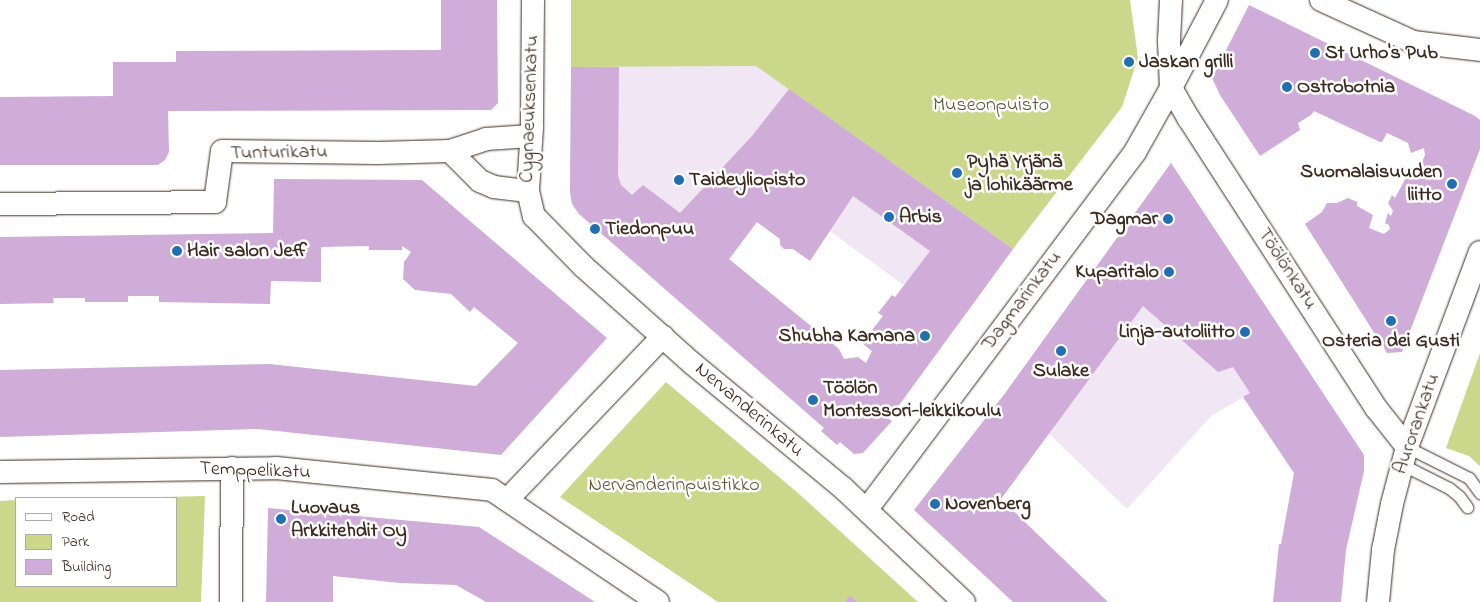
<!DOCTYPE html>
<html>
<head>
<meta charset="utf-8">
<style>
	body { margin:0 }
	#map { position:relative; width:1480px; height:602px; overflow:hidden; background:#fff; font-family:"Indie Flower",sans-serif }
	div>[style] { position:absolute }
	.built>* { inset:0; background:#f1e6f3 }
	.green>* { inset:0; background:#cbd88c }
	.building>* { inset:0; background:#d0add8 }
	.roads { filter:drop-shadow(0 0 1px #3b2a1e) drop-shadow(0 0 1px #3b2a1e) }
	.lane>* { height:11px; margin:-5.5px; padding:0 5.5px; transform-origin:5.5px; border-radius:5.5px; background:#fff }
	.street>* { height:22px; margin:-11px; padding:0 11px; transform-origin:11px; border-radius:11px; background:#fff }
	.dots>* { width:14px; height:14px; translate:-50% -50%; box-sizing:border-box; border:2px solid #fff; border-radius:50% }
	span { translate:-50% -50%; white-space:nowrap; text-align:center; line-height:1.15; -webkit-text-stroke:5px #fff; paint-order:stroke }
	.poi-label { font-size:20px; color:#3b2a1e; font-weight:700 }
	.left { translate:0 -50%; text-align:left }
	.right { translate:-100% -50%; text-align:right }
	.park-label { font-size:20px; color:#5f563a }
	.street-label { font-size:20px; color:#3b2a1e }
	.legend { position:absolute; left:15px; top:497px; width:162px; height:90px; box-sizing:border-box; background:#fff; border:1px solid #b1aaa5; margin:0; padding:6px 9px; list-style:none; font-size:15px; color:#3b2a1e }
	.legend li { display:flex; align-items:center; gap:10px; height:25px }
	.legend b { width:25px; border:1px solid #b1aaa5 }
</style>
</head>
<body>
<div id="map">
	<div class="built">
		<i style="clip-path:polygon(756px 66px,1013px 249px,958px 325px,778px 193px,691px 312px,579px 214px,572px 204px,570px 192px,571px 67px)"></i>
		<i style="clip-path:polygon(1171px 163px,1303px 362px,1211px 416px,1127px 509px,1006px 392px)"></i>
	</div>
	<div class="green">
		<i style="clip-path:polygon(571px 0,1130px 0,1138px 58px,1122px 107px,1013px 249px,756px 66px,571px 67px)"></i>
		<i style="clip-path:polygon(1480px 353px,1480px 466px,1469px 456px,1446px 448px)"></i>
		<i style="clip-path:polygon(666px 382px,798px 493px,918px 602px,718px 602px,560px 497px)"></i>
		<i style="clip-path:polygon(205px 496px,201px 602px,0 602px,0 501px,16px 500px,16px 586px,176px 586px,176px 498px,117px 498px)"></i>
	</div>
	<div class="building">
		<i style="clip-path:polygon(441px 0,497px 0,498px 103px,491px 110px,168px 111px,169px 152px,165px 160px,158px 165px,0 165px,0 97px,113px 96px,113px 62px,176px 62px,176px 51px,441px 50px)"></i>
		<i style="clip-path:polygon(1249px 5px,1475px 116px,1480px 120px,1480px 149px,1402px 352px,1387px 353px,1305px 224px,1322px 212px,1327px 203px,1337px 203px,1348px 198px,1357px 202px,1357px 206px,1373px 215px,1369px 228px,1384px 234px,1390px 229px,1389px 225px,1385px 223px,1388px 213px,1391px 216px,1393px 211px,1388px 203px,1392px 195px,1395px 198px,1408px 174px,1417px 174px,1425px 155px,1424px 148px,1411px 153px,1408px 143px,1387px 133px,1382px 142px,1380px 142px,1314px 111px,1311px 115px,1298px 123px,1300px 130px,1260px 156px,1220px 95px,1212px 78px)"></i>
		<i style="clip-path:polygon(1126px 56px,1135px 59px,1131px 67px,1123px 65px)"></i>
		<i style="clip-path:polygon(evenodd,571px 67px,619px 67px,618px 176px,621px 185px,632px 195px,643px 185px,680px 213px,752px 136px,789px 89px,1013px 249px,889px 419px,892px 421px,863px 453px,854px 454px,840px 442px,837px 445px,821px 431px,824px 428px,579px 214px,572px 204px,570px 192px,571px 67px,853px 196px,930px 251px,895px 297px,892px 295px,878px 313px,883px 316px,862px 343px,872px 351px,866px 363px,858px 357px,844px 359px,839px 349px,729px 259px,757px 222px,780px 239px,780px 245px,784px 249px,793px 249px,810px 261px,853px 196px)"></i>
		<i style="clip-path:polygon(1171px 163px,1364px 455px,1364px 471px,1346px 550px,1341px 602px,1273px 602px,1279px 544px,1281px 544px,1294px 473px,1243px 397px,1250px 393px,1233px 367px,1218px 372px,1143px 306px,1001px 499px,1108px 602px,1013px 602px,914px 510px,1006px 392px)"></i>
		<i style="clip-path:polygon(274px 179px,422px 180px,607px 338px,501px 455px,258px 429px,0 437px,0 370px,269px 364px,476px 386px,518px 343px,474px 307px,470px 312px,451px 294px,415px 290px,403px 279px,404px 262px,411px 252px,402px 246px,402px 250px,369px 250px,369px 246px,321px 247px,321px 282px,271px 281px,270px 304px,159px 302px,159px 296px,128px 296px,128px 302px,85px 302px,85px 298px,53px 298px,54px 303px,0 304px,0 237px,273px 233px)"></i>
		<i style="clip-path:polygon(268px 508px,479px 527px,595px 602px,486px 602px,456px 585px,400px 583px,333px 576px,333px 602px,266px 602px)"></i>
		<i style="clip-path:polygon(850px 596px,858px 602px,845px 602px)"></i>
	</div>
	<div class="roads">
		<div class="lane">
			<i style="left:1407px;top:447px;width:69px;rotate:26.6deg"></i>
			<i style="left:1469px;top:478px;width:19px;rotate:54deg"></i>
			<i style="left:1403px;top:465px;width:51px;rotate:26.6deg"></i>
			<i style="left:1449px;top:488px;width:13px;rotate:39deg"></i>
			<i style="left:1459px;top:496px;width:14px;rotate:54deg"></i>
		</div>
		<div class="street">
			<i style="left:533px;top:0;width:127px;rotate:90.5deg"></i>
			<i style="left:532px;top:127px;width:64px;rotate:93.6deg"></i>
			<i style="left:528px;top:191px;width:26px;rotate:77deg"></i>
			<i style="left:534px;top:216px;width:71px;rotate:45.6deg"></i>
			<i style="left:584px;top:267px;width:146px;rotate:41.7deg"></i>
			<i style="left:693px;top:364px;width:195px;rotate:39.6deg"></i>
			<i style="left:843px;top:488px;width:166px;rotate:43.3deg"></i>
			<i style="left:1171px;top:0;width:41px;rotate:92.8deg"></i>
			<i style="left:1169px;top:41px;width:47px;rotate:87.6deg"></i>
			<i style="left:1171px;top:88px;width:36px;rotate:60deg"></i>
			<i style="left:1189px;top:119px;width:344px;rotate:57.1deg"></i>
			<i style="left:1376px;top:408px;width:50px;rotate:51.5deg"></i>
			<i style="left:1321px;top:0;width:101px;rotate:24.5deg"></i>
			<i style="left:1413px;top:42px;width:67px;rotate:6.8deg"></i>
			<i style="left:450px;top:151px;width:42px;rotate:45deg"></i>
			<i style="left:480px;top:181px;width:15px;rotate:23deg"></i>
			<i style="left:494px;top:187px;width:34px;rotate:7deg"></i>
			<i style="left:0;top:204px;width:215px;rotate:-0.5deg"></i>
			<i style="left:215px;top:202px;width:51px;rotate:-82.2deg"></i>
			<i style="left:222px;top:151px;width:156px;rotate:0.7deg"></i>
			<i style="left:378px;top:153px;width:72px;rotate:-1.6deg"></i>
			<i style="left:450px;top:151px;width:38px;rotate:-18deg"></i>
			<i style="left:486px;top:139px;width:45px;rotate:-3.8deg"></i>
			<i style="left:0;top:472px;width:276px;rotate:-0.8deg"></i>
			<i style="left:276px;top:468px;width:217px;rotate:5.8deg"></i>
			<i style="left:492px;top:490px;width:200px;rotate:34deg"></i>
			<i style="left:507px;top:500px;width:226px;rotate:-46.4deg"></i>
			<i style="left:867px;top:509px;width:446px;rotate:-53.1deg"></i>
			<i style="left:1135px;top:152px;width:73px;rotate:-60.6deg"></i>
			<i style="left:1171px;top:88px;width:99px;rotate:-62.4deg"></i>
			<i style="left:231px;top:602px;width:134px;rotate:-89.6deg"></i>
			<i style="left:1378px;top:602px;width:52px;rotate:-84.5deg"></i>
			<i style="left:1383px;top:550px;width:47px;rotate:-78.9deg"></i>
			<i style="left:1392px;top:504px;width:59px;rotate:-75.3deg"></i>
			<i style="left:1407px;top:447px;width:208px;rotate:-69.5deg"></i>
		</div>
	</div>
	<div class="dots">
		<i style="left:1315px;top:53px;background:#1f6fb2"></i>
		<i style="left:1129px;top:62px;background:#1f6fb2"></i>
		<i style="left:1287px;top:87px;background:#1f6fb2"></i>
		<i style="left:957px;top:173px;background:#1f6fb2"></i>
		<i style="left:679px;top:180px;background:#1f6fb2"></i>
		<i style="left:1452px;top:184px;background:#1f6fb2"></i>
		<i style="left:889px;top:217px;background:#1f6fb2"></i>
		<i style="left:1168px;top:219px;background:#1f6fb2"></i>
		<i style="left:595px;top:229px;background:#1f6fb2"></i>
		<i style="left:177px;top:251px;background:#1f6fb2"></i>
		<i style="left:1169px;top:272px;background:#1f6fb2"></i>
		<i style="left:1391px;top:321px;background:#1f6fb2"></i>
		<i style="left:1245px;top:332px;background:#1f6fb2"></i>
		<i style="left:925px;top:336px;background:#1f6fb2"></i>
		<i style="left:1061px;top:351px;background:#1f6fb2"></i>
		<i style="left:813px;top:400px;background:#1f6fb2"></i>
		<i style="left:935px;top:504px;background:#1f6fb2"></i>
		<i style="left:281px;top:519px;background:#1f6fb2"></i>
	</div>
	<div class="poi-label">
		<span class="left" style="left:1325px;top:53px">St Urho's Pub</span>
		<span class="left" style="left:1139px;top:62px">Jaskan grilli</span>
		<span class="left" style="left:1297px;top:87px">Ostrobotnia</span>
		<span class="left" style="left:967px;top:174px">Pyhä Yrjänä<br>ja lohikäärme</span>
		<span class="right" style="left:1442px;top:184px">Suomalaisuuden<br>liitto</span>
		<span class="left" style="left:689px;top:180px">Taideyliopisto</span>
		<span class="left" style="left:899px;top:217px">Arbis</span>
		<span class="right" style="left:1158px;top:219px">Dagmar</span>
		<span class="left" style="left:605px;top:229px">Tiedonpuu</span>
		<span class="left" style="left:187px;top:251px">Hair salon Jeff</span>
		<span class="right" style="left:1159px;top:272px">Kuparitalo</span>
		<span class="right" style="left:1235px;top:332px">Linja-autoliitto</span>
		<span class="right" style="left:915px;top:336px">Shubha Kamana</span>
		<span style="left:1391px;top:341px">Osteria dei Gusti</span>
		<span style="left:1061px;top:371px">Sulake</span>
		<span class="left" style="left:823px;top:400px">Töölön<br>Montessori-leikkikoulu</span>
		<span class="left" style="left:945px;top:504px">Novenberg</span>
		<span class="left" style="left:291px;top:520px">Luovaus<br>Arkkitehdit Oy</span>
	</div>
	<div class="park-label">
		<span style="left:991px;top:105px">Museonpuisto</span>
		<span style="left:674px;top:485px">Nervanderinpuistikko</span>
	</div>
	<div class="street-label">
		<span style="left:530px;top:109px;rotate:-88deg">Cygnaeuksenkatu</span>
		<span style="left:279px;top:153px;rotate:-1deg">Tunturikatu</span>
		<span style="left:1287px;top:269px;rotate:57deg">Töölönkatu</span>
		<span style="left:1022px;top:301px;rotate:-53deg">Dagmarinkatu</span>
		<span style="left:749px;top:410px;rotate:40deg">Nervanderinkatu</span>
		<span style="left:1417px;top:424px;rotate:-71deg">Aurorankatu</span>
		<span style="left:255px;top:471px;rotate:2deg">Temppelikatu</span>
	</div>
	<ul class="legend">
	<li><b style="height:6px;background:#fff"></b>Road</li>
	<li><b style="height:14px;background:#cbd88c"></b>Park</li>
	<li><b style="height:14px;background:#d0add8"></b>Building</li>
	</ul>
</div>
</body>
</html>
